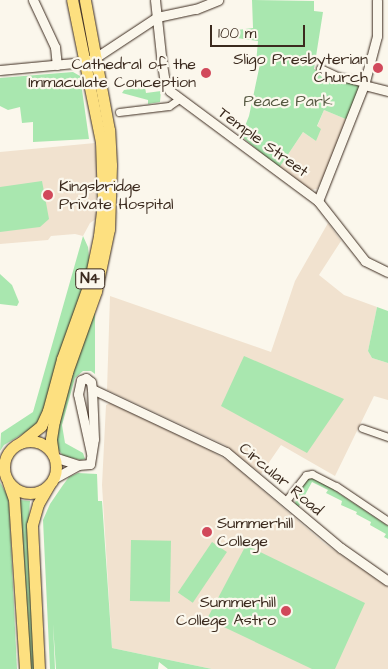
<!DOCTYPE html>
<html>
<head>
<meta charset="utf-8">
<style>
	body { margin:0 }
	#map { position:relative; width:388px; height:669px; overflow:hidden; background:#fbf7ec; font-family:"Architects Daughter",sans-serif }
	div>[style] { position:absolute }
	.built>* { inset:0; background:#f1e2cf }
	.green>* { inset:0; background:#a9e7af; transform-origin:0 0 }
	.roads { filter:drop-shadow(0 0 1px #3b2a1e) drop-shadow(0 0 1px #3b2a1e) }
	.minor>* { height:7px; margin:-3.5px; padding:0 3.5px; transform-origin:3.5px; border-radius:3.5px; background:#fbf7ec }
	.tertiary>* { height:9px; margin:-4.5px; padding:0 4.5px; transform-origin:4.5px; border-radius:4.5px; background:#fbf7ec }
	.secondary>* { height:9px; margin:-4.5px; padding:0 4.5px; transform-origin:4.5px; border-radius:4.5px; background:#fbf7ec }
	.trunk>* { height:11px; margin:-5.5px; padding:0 5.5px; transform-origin:5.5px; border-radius:5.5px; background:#fde080 }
	.trunk>.ring { margin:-5.5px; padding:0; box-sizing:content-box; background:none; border:11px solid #fde080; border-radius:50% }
	.dots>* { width:14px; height:14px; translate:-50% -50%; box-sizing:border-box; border:2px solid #fbf7ec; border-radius:50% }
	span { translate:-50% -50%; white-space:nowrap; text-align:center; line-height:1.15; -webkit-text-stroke:4.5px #fbf7ec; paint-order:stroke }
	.shield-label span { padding:1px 4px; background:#fbf7ec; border:1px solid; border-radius:4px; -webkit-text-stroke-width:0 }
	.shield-label { font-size:15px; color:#3b2a1e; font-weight:700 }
	.poi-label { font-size:16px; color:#3b2a1e }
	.right { translate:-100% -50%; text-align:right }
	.left { translate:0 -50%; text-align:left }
	.park-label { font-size:16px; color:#565942 }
	.street-label { font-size:16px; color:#3b2a1e }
	.scale { position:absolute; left:210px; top:25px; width:95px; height:22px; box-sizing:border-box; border:2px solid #3b2a1e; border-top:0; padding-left:6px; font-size:15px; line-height:18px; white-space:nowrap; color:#3b2a1e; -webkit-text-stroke:4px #fbf7ec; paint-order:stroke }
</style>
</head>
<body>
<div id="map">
	<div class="built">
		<i style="clip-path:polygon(324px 110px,348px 120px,321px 182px,317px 189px,311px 190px,279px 168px,303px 132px,316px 141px,317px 127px)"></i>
		<i style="clip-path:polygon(95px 143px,97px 171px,96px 219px,90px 223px,83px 236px,75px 234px,51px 236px,48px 240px,0 244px,0 152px)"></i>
		<i style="clip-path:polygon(328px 223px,341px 241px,319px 275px,344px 295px,377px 307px,368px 351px,372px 358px,388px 363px,388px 400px,374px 396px,335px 476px,281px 445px,261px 474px,225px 445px,107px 390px,110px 296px,271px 352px,295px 281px)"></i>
		<i style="clip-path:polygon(110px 403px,211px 451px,230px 462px,325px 544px,388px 587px,388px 669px,212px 669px,112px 648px,102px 485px,106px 405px)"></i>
	</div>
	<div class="green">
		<i style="clip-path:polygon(252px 0,314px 1px,314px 11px,323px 12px,314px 69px,328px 75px,360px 84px,348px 120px,324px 110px,317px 126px,321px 129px,316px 141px,303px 132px,279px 168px,241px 136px,249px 116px,260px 64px,256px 63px,258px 41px,237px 38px,237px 30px,253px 28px)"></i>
		<i style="clip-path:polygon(73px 72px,80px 76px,89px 139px,33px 142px,33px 122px,22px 123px,20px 107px,8px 110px,0 106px,0 78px)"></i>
		<i style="clip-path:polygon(145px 87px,146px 93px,161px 91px,160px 102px,148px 104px,148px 100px,122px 93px,124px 90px)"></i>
		<i style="clip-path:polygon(42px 181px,49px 219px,40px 227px,0 232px,0 187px)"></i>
		<i style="clip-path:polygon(83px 236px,88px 247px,90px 266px,50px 393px,39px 420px,31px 429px,4px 445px,0 451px,1px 433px,33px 412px)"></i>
		<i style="clip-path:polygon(0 274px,12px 285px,19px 302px,17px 306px,0 304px)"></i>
		<i style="clip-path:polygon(95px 306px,95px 374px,91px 371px,83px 371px,75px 378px,62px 425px,65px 443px,83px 453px,85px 459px,81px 460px,63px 456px,58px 449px,56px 438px,71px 372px)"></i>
		<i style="clip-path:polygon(377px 307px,388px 311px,388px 363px,372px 358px,368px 351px)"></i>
		<i style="clip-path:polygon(244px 356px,344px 399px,307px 453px,221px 406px)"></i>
		<i style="clip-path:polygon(78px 473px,97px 474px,98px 501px,102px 501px,112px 648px,212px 669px,168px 669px,159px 662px,158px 669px,56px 669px,53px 624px,55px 669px,50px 669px,43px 520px,50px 504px,63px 485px,69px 477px)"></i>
		<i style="clip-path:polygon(308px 478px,319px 480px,388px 526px,388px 539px,384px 537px,386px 534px,370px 525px,371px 522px,356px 514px,357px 512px,341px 505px,342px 501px,326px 493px,328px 490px,312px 482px,298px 508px,295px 505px,296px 498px)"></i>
		<i style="clip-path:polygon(0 482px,8px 497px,9px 505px,17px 669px,0 669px)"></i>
		<i style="clip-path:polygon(20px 500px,30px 501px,28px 528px,35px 669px,29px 669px)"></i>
		<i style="left:131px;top:540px;width:40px;height:61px;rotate:1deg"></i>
		<i style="left:212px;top:542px;width:18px;height:61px;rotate:34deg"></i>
		<i style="clip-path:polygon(246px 545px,365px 603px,335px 669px,312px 669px,207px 619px)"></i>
	</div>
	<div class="roads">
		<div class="minor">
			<i style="left:320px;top:68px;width:19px;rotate:25deg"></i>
			<i style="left:337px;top:76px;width:29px;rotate:14deg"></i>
			<i style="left:119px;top:112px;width:50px;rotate:-6.8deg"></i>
			<i style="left:169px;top:106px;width:12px;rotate:-35deg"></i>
			<i style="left:362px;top:428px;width:28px;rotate:19deg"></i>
			<i style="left:285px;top:502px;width:34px;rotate:-52deg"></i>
			<i style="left:306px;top:475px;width:6px;rotate:-9deg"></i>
			<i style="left:312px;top:474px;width:27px;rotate:27deg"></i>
			<i style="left:336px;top:486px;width:63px;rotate:33.9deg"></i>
		</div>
		<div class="tertiary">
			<i style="left:33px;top:0;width:52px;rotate:64.9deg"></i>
			<i style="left:55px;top:47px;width:18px;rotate:84deg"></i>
			<i style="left:0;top:70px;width:85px;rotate:-5.4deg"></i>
			<i style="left:85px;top:62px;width:11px;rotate:-22deg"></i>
			<i style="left:95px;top:58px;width:74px;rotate:-33.5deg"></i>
			<i style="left:157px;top:17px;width:40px;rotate:-12deg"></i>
			<i style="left:196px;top:9px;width:24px;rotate:-22deg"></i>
			<i style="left:364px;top:85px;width:25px;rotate:14deg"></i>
			<i style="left:318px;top:201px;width:125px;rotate:-68.4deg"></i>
			<i style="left:364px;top:85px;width:51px;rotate:-75.1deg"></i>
			<i style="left:377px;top:36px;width:36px;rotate:-90deg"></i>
			<i style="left:91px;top:453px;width:60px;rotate:-102.4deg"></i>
			<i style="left:78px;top:394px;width:14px;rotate:-78deg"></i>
			<i style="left:81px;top:380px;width:5px;rotate:-22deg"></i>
			<i style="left:86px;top:378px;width:6px;rotate:39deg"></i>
			<i style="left:91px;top:382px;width:7px;rotate:82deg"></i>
			<i style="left:92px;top:389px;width:148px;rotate:25.2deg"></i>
			<i style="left:226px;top:452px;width:150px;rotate:39.9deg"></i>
			<i style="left:341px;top:548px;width:57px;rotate:35.1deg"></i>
			<i style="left:54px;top:457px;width:25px;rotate:18deg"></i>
			<i style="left:53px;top:479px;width:29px;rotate:-29deg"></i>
			<i style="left:78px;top:465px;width:12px;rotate:-5deg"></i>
			<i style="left:90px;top:464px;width:25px;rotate:-81deg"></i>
			<i style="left:94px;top:439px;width:50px;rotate:-92.3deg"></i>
		</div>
		<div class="secondary">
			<i style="left:155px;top:0;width:64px;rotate:83.8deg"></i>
			<i style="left:162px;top:64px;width:18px;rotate:81deg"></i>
			<i style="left:165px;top:82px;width:10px;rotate:61deg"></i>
			<i style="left:170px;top:91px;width:184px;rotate:36.6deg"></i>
			<i style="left:318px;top:201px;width:76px;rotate:51.9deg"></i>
			<i style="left:365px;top:261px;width:25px;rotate:26deg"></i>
		</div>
		<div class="trunk">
			<i class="ring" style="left:4px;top:441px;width:41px;height:41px"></i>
			<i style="left:20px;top:443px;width:27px;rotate:-39deg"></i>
			<i style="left:41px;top:426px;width:17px;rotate:-65deg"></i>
			<i style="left:48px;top:411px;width:54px;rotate:-74.9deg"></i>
			<i style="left:62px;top:359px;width:80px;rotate:-70.2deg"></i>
			<i style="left:89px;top:284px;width:49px;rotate:-78.2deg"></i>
			<i style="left:99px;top:236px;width:35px;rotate:-83deg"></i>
			<i style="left:103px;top:201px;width:59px;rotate:-91.9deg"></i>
			<i style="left:101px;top:142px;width:145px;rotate:-101.5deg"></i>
			<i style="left:53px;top:454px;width:15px;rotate:-98deg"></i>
			<i style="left:51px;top:439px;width:18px;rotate:-81deg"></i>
			<i style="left:54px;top:421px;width:51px;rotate:-75.1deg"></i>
			<i style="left:67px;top:372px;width:86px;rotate:-70.3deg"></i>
			<i style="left:96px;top:291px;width:63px;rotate:-78.2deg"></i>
			<i style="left:109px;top:229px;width:64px;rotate:-88.2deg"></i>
			<i style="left:111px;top:165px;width:35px;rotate:-93deg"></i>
			<i style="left:109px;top:130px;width:132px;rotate:-100.5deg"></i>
			<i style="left:8px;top:482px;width:18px;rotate:71deg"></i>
			<i style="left:14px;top:499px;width:170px;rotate:86.3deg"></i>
			<i style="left:39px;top:669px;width:144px;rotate:-92.8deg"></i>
			<i style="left:32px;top:525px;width:22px;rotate:-74deg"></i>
			<i style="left:38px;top:504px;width:22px;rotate:-60deg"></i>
		</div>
	</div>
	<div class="dots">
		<i style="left:378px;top:68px;background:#d1495b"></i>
		<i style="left:206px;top:73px;background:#d1495b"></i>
		<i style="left:48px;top:195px;background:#d1495b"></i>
		<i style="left:207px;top:532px;background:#d1495b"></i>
		<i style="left:286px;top:611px;background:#d1495b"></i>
	</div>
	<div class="shield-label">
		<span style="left:90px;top:279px">N4</span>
	</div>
	<div class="poi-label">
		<span class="right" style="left:368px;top:68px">Sligo Presbyterian<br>Church</span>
		<span class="right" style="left:196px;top:73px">Cathedral of the<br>Immaculate Conception</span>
		<span class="left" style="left:59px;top:195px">Kingsbridge<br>Private Hospital</span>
		<span class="left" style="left:217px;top:532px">Summerhill<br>College</span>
		<span class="right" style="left:276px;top:611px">Summerhill<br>College Astro</span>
	</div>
	<div class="park-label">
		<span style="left:288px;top:101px">Peace Park</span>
	</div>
	<div class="street-label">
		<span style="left:263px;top:142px;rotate:36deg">Temple Street</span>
		<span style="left:281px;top:479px;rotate:40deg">Circular Road</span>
	</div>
	<div class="scale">100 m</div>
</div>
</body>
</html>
